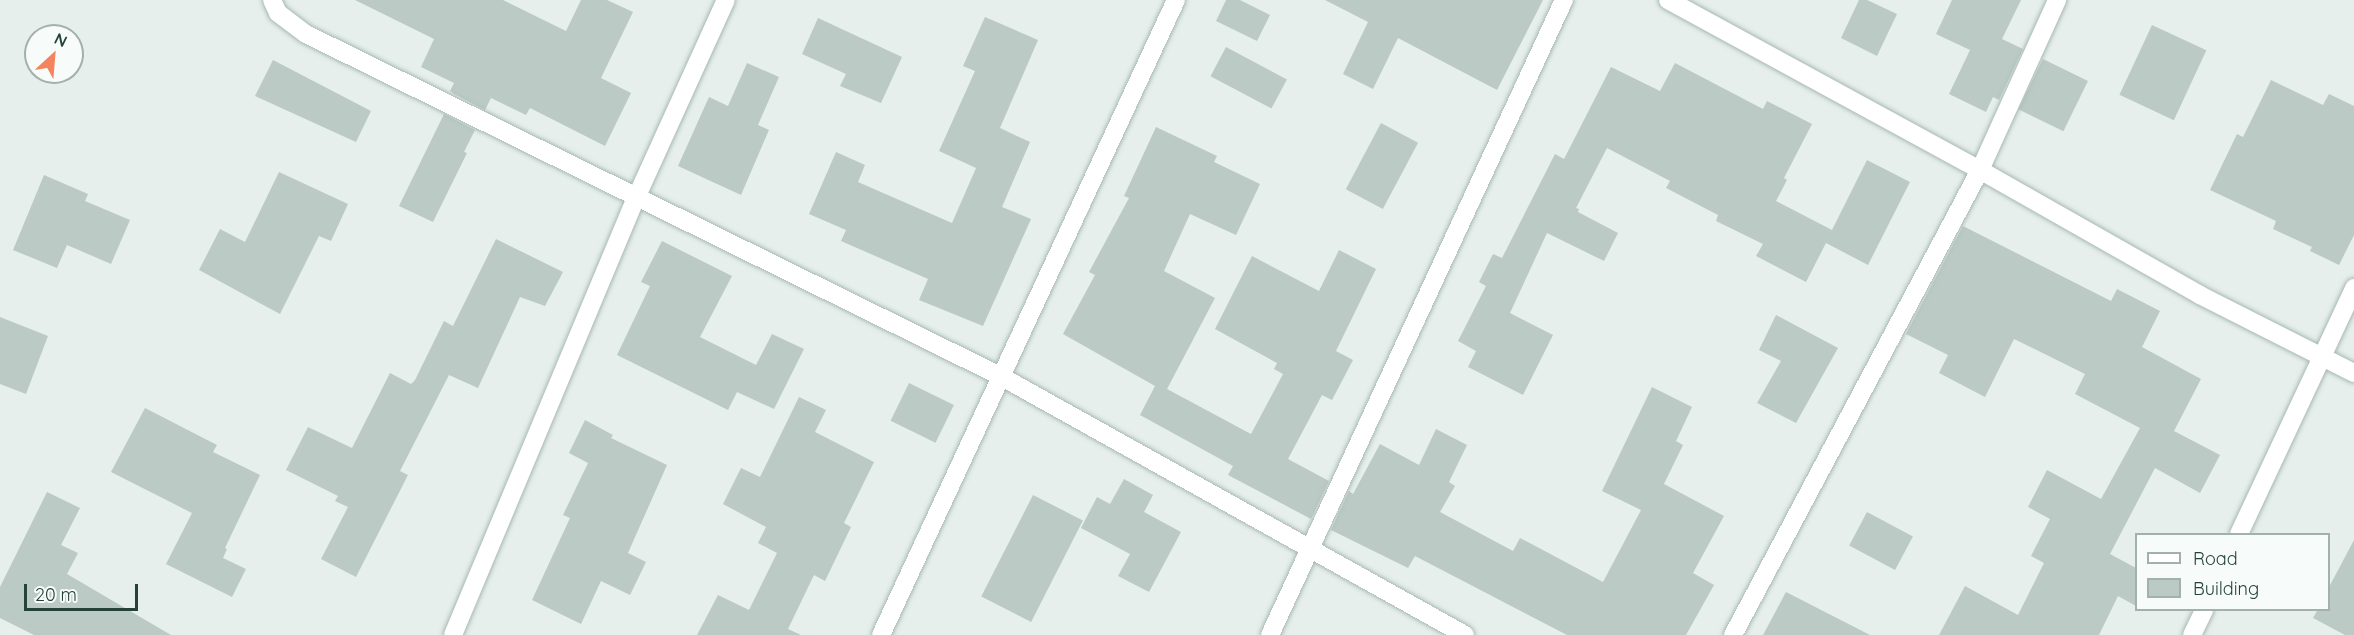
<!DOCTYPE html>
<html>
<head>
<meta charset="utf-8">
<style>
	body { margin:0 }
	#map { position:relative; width:2354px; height:635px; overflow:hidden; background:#e6efeb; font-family:Quicksand,sans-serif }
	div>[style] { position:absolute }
	.building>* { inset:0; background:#bbcac4; transform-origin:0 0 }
	.roads { filter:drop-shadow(0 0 2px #a8b8b2) drop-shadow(0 0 2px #a8b8b2) }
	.street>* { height:18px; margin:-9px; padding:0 9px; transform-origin:9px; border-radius:9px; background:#fff }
	.secondary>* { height:18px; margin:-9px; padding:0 9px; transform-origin:9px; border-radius:9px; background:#fff }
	span { translate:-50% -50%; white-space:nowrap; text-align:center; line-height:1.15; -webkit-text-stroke:4.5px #f7fbf9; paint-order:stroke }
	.legend { position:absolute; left:2135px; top:533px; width:195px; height:78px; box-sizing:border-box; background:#f7fbf9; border:2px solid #a3b1ad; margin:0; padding:8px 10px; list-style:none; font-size:18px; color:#24423a }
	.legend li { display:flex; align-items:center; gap:12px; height:30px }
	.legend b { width:30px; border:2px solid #a3b1ad }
	.north { position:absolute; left:24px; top:24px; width:60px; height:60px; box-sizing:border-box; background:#f7fbf9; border:2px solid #a3b1ad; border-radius:50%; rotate:26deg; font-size:16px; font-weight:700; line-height:24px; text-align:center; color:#24423a }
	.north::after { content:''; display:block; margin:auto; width:21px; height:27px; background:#f4845f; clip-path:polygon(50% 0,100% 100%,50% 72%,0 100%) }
	.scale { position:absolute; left:24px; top:584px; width:114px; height:27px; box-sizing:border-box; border:3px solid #24423a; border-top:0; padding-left:8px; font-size:18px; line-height:21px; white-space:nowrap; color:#24423a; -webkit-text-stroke:4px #f7fbf9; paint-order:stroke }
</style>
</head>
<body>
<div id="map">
	<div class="building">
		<i style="clip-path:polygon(355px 0,503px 0,566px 31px,581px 0,607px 0,633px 12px,601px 78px,631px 93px,605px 146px,530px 108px,526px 115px,491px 98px,485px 110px,454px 94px,450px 91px,454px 83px,421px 67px,434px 39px)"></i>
		<i style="clip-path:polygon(1226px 0,1240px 0,1270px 15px,1257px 41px,1216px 21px)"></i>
		<i style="clip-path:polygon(1325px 0,1543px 0,1497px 90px,1398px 38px,1373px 89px,1343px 74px,1368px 22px)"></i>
		<i style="clip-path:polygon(1859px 0,1867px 0,1897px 14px,1877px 56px,1841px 38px)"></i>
		<i style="clip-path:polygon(1952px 0,2021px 0,2002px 39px,2023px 49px,1999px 100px,1993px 97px,1986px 112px,1949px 94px,1970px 50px,1936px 34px)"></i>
		<i style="clip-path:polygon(985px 17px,1038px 40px,1000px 128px,1030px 142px,1002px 207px,1031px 219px,983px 326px,919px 300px,928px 279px,841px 241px,846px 230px,809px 214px,836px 152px,865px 165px,858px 182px,952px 223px,976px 168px,939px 151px,975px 71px,963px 66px)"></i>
		<i style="clip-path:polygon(818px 18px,902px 57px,881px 103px,840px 86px,846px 74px,802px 54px)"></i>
		<i style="left:2152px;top:25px;width:60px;height:77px;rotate:25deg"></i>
		<i style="left:1226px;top:47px;width:69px;height:33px;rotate:28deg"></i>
		<i style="left:2043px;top:59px;width:50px;height:56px;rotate:26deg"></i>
		<i style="clip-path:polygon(273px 60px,371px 111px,356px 142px,255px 96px)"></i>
		<i style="clip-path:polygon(747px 63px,779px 77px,758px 125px,769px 130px,741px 195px,678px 166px,709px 97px,728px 106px)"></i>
		<i style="clip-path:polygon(1675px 63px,1763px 109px,1767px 101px,1812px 124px,1784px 178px,1787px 180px,1776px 201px,1832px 230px,1867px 160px,1910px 182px,1868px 265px,1826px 243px,1806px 282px,1756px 256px,1763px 244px,1716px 221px,1718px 215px,1666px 188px,1670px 181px,1607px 148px,1576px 208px,1579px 209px,1578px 212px,1618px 233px,1604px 261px,1547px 233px,1510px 313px,1553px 335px,1523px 395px,1468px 367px,1476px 351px,1458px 341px,1486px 286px,1479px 282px,1493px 254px,1502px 258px,1555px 154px,1564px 159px,1611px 67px,1660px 91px)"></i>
		<i style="clip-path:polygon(2271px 80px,2323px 105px,2329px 94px,2354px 106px,2354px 235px,2339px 265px,2310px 251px,2312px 247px,2273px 229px,2276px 221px,2210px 190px,2237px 134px,2243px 137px)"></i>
		<i style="clip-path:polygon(444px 114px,475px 130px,464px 152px,467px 153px,433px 222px,399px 206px)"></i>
		<i style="left:1381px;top:123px;width:42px;height:75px;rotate:28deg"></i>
		<i style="clip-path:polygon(1156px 127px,1217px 156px,1214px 162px,1260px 184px,1236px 235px,1190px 214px,1164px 271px,1215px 298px,1167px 389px,1251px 434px,1283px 374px,1274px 369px,1277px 363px,1215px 329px,1252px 256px,1319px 291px,1339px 250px,1376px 269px,1336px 351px,1353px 360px,1332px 400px,1322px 395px,1288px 459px,1329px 481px,1311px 519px,1228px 475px,1233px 466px,1140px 415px,1155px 386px,1063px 334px,1095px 275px,1089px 272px,1129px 198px,1124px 196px)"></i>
		<i style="clip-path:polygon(279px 172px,348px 204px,331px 241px,319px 236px,280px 314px,199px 270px,220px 229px,245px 242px)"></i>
		<i style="clip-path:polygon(44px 175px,88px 194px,85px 201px,130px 220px,111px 264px,67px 245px,57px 268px,13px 250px)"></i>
		<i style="clip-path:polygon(1963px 226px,2111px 301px,2117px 289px,2160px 311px,2142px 347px,2201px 379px,2174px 431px,2220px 455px,2200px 493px,2155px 468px,2110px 554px,2136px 568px,2136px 606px,2118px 596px,2099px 635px,1939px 635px,1965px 586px,2018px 615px,2044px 563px,2031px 556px,2050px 519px,2028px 507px,2047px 470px,2101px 499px,2140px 428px,2075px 394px,2085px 374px,2014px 339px,1985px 397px,1939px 373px,1948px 355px,1906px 334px)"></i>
		<i style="clip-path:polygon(496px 239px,563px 272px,545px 306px,520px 297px,478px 388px,449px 375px,400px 471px,408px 475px,356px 577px,321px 559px,348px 507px,335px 501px,338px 496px,286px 470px,308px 427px,352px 448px,390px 373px,411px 384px,415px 380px,444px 321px,453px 326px)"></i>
		<i style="clip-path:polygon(662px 241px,732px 276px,700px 337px,756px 365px,772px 334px,804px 349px,774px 409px,737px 392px,728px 410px,617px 355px,650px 286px,641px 282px)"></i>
		<i style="clip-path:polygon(1776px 315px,1838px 348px,1796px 423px,1757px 403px,1781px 361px,1759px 350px)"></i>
		<i style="clip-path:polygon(0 317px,48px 336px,26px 394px,0 384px)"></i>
		<i style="left:909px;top:383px;width:50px;height:42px;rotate:26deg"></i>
		<i style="clip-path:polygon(1652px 387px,1692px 407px,1676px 441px,1683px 445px,1664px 484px,1724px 516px,1693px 573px,1714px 585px,1686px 635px,1567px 635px,1415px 556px,1408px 568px,1331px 530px,1349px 491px,1353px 494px,1380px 444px,1419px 465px,1436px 429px,1467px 445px,1449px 482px,1455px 486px,1440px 512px,1513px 551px,1520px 538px,1603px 582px,1641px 510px,1602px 491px)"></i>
		<i style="clip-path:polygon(799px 397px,826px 410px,815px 432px,874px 462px,844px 523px,851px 527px,825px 581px,814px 575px,788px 629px,801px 635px,697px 635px,718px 595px,749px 610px,777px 553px,758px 543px,766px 527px,723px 504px,741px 468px,760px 477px)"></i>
		<i style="clip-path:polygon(145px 408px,217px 445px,213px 452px,260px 475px,225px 548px,227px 549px,223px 558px,246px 569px,232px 597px,166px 564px,192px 513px,111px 472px)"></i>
		<i style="clip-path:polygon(585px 420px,613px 435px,611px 438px,667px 465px,628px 553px,646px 562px,630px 595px,601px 581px,581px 624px,532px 600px,570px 518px,563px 515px,588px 463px,569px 453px)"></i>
		<i style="clip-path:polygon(1124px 479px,1153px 495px,1144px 512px,1181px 532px,1149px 592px,1118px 576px,1130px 554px,1081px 528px,1097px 497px,1110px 504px)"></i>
		<i style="clip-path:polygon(47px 492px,80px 508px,61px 545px,78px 553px,67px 574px,171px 635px,34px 635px,0 618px,0 587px)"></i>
		<i style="left:1033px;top:495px;width:56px;height:114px;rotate:27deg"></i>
		<i style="left:1867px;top:512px;width:52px;height:38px;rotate:28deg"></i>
		<i style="clip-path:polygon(2354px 540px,2354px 635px,2345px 635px,2313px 618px,2318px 609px,2328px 609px,2328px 589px)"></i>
		<i style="clip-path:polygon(1786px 592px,1870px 635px,1763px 635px)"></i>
	</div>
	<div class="roads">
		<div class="street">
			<i style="left:272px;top:0;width:14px;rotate:65deg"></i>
			<i style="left:278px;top:13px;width:35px;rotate:37deg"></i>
			<i style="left:306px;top:34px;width:776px;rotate:26.23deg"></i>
			<i style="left:1002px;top:377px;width:530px;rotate:29.13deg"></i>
			<i style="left:2239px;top:534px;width:272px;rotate:-64.9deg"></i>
			<i style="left:453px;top:635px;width:474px;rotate:-67.3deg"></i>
			<i style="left:636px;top:198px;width:217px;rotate:-65.6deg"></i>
			<i style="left:881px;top:635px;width:700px;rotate:-65.08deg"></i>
			<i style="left:1270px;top:635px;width:700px;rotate:-65.16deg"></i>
			<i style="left:1733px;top:635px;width:527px;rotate:-62.02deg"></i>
			<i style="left:1980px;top:170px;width:187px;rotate:-65.6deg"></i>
			<i style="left:2192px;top:635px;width:28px;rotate:-64deg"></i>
		</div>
		<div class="secondary">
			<i style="left:1668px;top:0;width:355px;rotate:28.6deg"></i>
			<i style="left:1980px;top:170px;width:253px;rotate:29.6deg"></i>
			<i style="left:2200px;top:295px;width:173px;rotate:26.9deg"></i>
		</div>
	</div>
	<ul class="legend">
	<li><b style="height:8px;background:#fff"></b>Road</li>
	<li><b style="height:16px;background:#bbcac4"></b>Building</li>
	</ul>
	<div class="north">N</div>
	<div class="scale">20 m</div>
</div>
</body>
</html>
